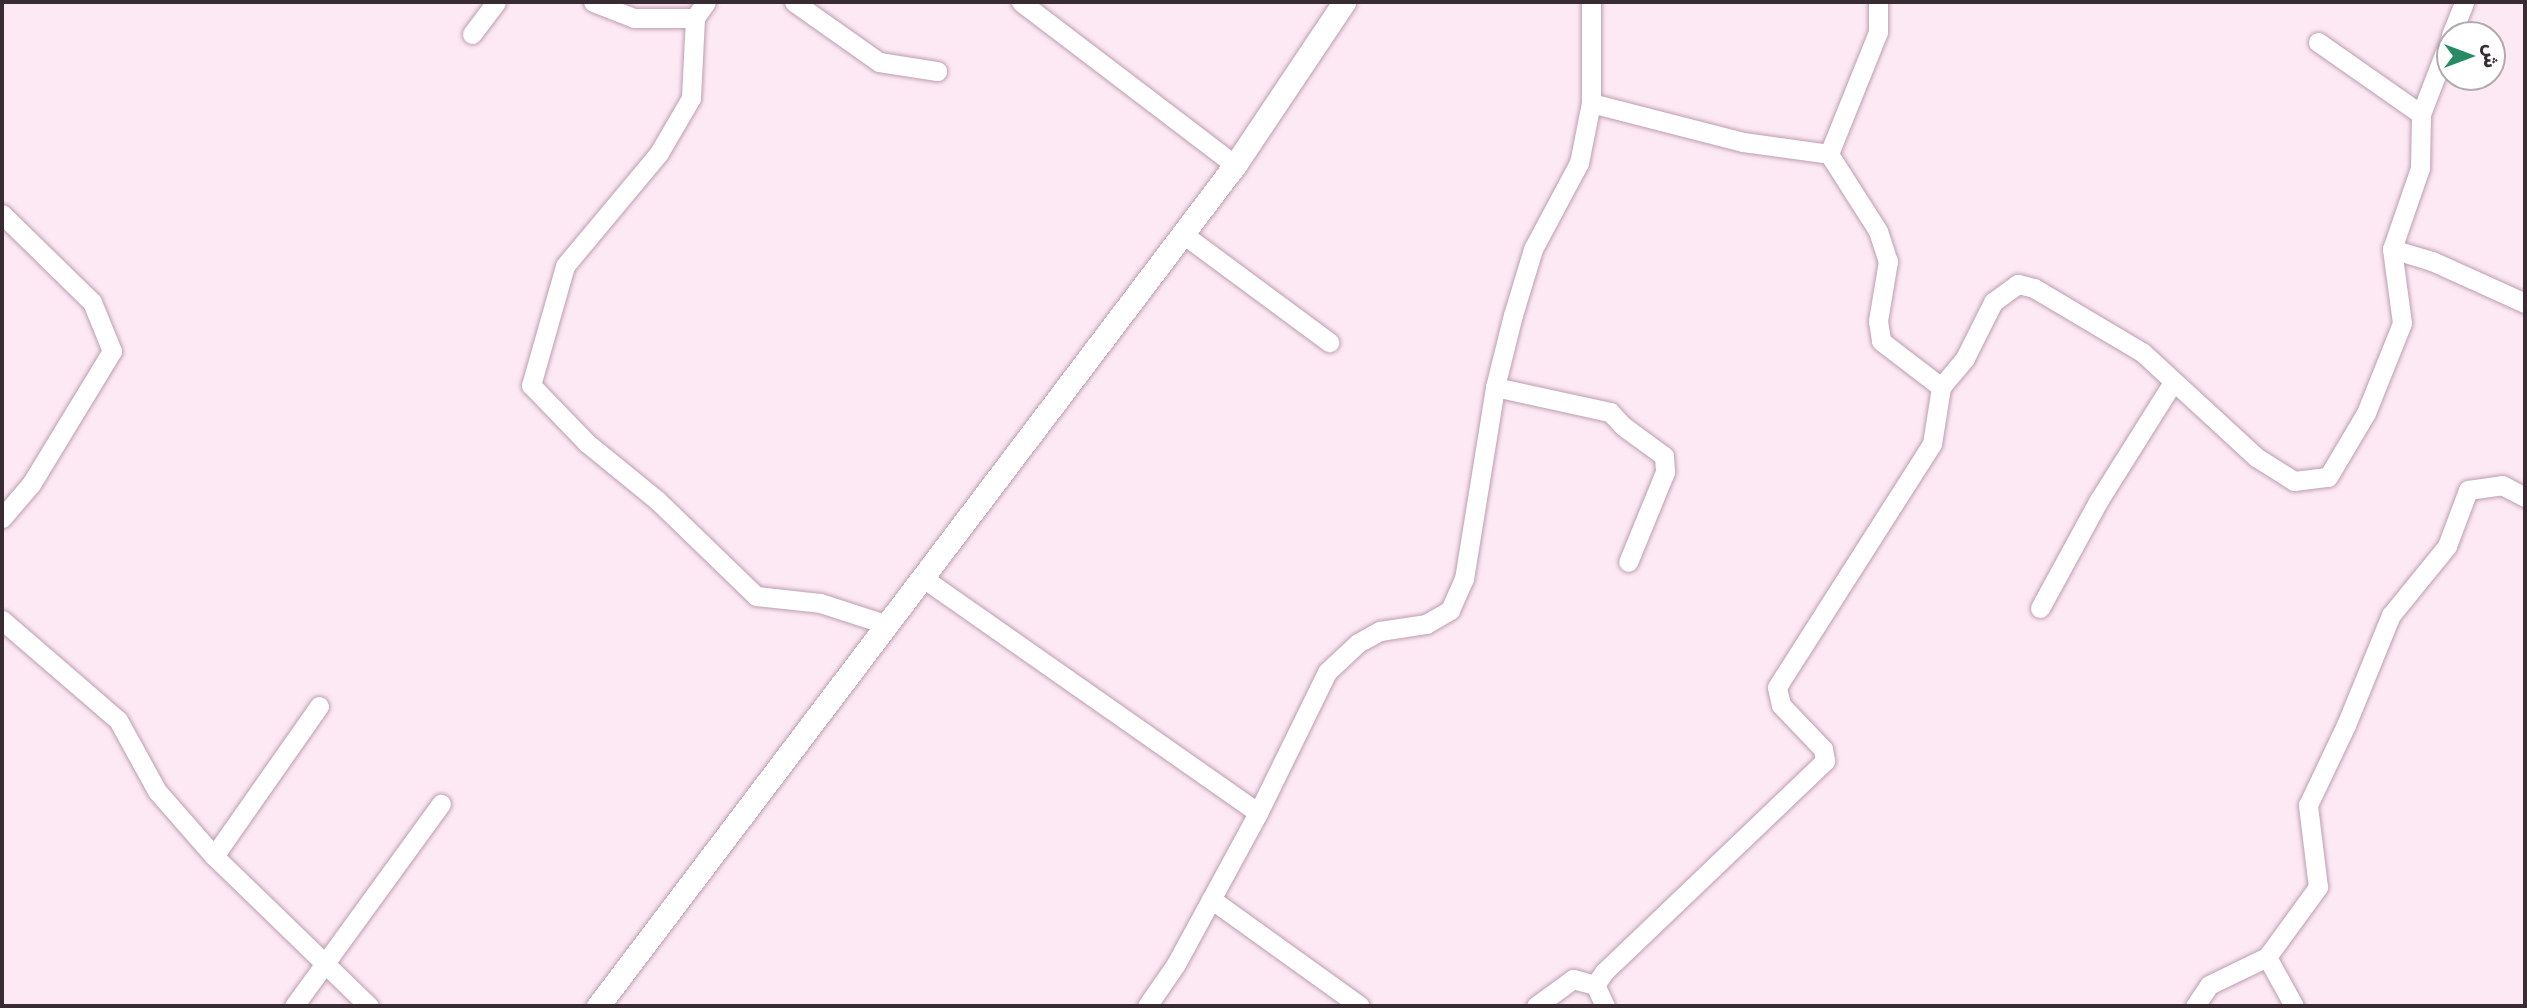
<!DOCTYPE html>
<html>
<head>
<meta charset="utf-8">
<style>
	body { margin:0 }
	#map { position:relative; width:2527px; height:1008px; overflow:hidden; background:#fde9f4; font-family:Rubik,Cairo,sans-serif }
	div>[style] { position:absolute }
	.roads { filter:drop-shadow(0 0 2px #bd9eb0) drop-shadow(0 0 2px #bd9eb0) }
	.minor>* { height:19px; margin:-9.5px; padding:0 9.5px; transform-origin:9.5px; border-radius:9.5px; background:#fff }
	.tertiary>* { height:23px; margin:-11.5px; padding:0 11.5px; transform-origin:11.5px; border-radius:11.5px; background:#fff }
	span { translate:-50% -50%; white-space:nowrap; text-align:center; line-height:1.15; -webkit-text-stroke:5px #fff; paint-order:stroke }
	.frame { position:absolute; inset:0; border:4px solid #382b32; pointer-events:none }
	.north { position:absolute; left:2436px; top:21px; width:70px; height:70px; box-sizing:border-box; background:#fff; border:2px solid #afaaad; border-radius:50%; rotate:90deg; font-size:19px; font-weight:700; line-height:28px; text-align:center; color:#382b32 }
	.north::after { content:''; display:block; margin:auto; width:24px; height:32px; background:#298b65; clip-path:polygon(50% 0,100% 100%,50% 72%,0 100%) }
</style>
</head>
<body>
<div id="map">
	<div class="roads">
		<div class="minor">
			<i style="left:593px;top:2px;width:44px;rotate:21.3deg"></i>
			<i style="left:634px;top:18px;width:61px"></i>
			<i style="left:706px;top:2px;width:19px;rotate:125deg"></i>
			<i style="left:695px;top:18px;width:80px;rotate:92.9deg"></i>
			<i style="left:691px;top:98px;width:64px;rotate:120.2deg"></i>
			<i style="left:659px;top:153px;width:147px;rotate:129.8deg"></i>
			<i style="left:565px;top:266px;width:124px;rotate:105.9deg"></i>
			<i style="left:531px;top:385px;width:81px;rotate:46deg"></i>
			<i style="left:587px;top:443px;width:90px;rotate:39.2deg"></i>
			<i style="left:657px;top:500px;width:138px;rotate:44.1deg"></i>
			<i style="left:756px;top:596px;width:64px;rotate:6.2deg"></i>
			<i style="left:820px;top:603px;width:71px;rotate:17.9deg"></i>
			<i style="left:794px;top:2px;width:104px;rotate:35.2deg"></i>
			<i style="left:879px;top:62px;width:59px;rotate:8.8deg"></i>
			<i style="left:1021px;top:2px;width:269px;rotate:37.3deg"></i>
			<i style="left:1878px;top:2px;width:30px;rotate:90deg"></i>
			<i style="left:1878px;top:32px;width:131px;rotate:111.9deg"></i>
			<i style="left:1829px;top:154px;width:91px;rotate:57.5deg"></i>
			<i style="left:1878px;top:231px;width:32px;rotate:72deg"></i>
			<i style="left:1888px;top:261px;width:61px;rotate:99.5deg"></i>
			<i style="left:1878px;top:321px;width:20px;rotate:81deg"></i>
			<i style="left:1881px;top:341px;width:76px;rotate:37.5deg"></i>
			<i style="left:472px;top:34px;width:40px;rotate:-53deg"></i>
			<i style="left:2451px;top:35px;width:35px;rotate:-68deg"></i>
			<i style="left:2318px;top:42px;width:126px;rotate:35deg"></i>
			<i style="left:1591px;top:103px;width:157px;rotate:14.4deg"></i>
			<i style="left:1743px;top:142px;width:87px;rotate:7.9deg"></i>
			<i style="left:2px;top:214px;width:126px;rotate:44.4deg"></i>
			<i style="left:92px;top:302px;width:53px;rotate:67.8deg"></i>
			<i style="left:112px;top:351px;width:156px;rotate:121.3deg"></i>
			<i style="left:31px;top:484px;width:45px;rotate:130.5deg"></i>
			<i style="left:1183px;top:234px;width:182px;rotate:36.5deg"></i>
			<i style="left:2392px;top:249px;width:42px;rotate:16.7deg"></i>
			<i style="left:2432px;top:261px;width:102px;rotate:24.3deg"></i>
			<i style="left:1495px;top:387px;width:118px;rotate:12.3deg"></i>
			<i style="left:1610px;top:412px;width:19px;rotate:47deg"></i>
			<i style="left:1623px;top:426px;width:51px;rotate:36.2deg"></i>
			<i style="left:1664px;top:456px;width:16px;rotate:86deg"></i>
			<i style="left:1665px;top:472px;width:97px;rotate:112.3deg"></i>
			<i style="left:923px;top:578px;width:409px;rotate:35deg"></i>
			<i style="left:2040px;top:608px;width:123px;rotate:-61.4deg"></i>
			<i style="left:2099px;top:500px;width:139px;rotate:-57.9deg"></i>
			<i style="left:2px;top:620px;width:153px;rotate:40.8deg"></i>
			<i style="left:118px;top:720px;width:81px;rotate:61.2deg"></i>
			<i style="left:157px;top:791px;width:86px;rotate:48.8deg"></i>
			<i style="left:214px;top:856px;width:216px;rotate:44.1deg"></i>
			<i style="left:214px;top:856px;width:183px;rotate:-55deg"></i>
			<i style="left:1211px;top:899px;width:183px;rotate:35.7deg"></i>
			<i style="left:2267px;top:957px;width:56px;rotate:61.1deg"></i>
			<i style="left:294px;top:1006px;width:250px;rotate:-54deg"></i>
			<i style="left:1147px;top:1006px;width:51px;rotate:-55.4deg"></i>
			<i style="left:1176px;top:964px;width:172px;rotate:-61.5deg"></i>
			<i style="left:1258px;top:813px;width:157px;rotate:-63.9deg"></i>
			<i style="left:1327px;top:672px;width:42px;rotate:-43.1deg"></i>
			<i style="left:1358px;top:643px;width:25px;rotate:-29deg"></i>
			<i style="left:1380px;top:631px;width:47px;rotate:-8.7deg"></i>
			<i style="left:1426px;top:624px;width:28px;rotate:-30deg"></i>
			<i style="left:1450px;top:610px;width:34px;rotate:-66deg"></i>
			<i style="left:1464px;top:579px;width:194px;rotate:-80.8deg"></i>
			<i style="left:1495px;top:387px;width:74px;rotate:-76deg"></i>
			<i style="left:1513px;top:315px;width:69px;rotate:-73.1deg"></i>
			<i style="left:1533px;top:249px;width:98px;rotate:-61.9deg"></i>
			<i style="left:1579px;top:163px;width:61px;rotate:-78.7deg"></i>
			<i style="left:1591px;top:103px;width:101px;rotate:-90deg"></i>
			<i style="left:1536px;top:1006px;width:46px;rotate:-36.1deg"></i>
			<i style="left:1573px;top:979px;width:23px;rotate:15deg"></i>
			<i style="left:1605px;top:1006px;width:23px;rotate:-115deg"></i>
			<i style="left:1595px;top:985px;width:16px;rotate:-55deg"></i>
			<i style="left:1604px;top:972px;width:306px;rotate:-43.7deg"></i>
			<i style="left:1825px;top:761px;width:12px;rotate:-99deg"></i>
			<i style="left:1823px;top:749px;width:61px;rotate:-133.7deg"></i>
			<i style="left:1781px;top:705px;width:18px;rotate:-103deg"></i>
			<i style="left:1777px;top:687px;width:288px;rotate:-57.5deg"></i>
			<i style="left:1932px;top:444px;width:58px;rotate:-81deg"></i>
			<i style="left:1941px;top:387px;width:38px;rotate:-50deg"></i>
			<i style="left:1965px;top:358px;width:63px;rotate:-63.4deg"></i>
			<i style="left:1993px;top:302px;width:31px;rotate:-36deg"></i>
			<i style="left:2018px;top:284px;width:16px;rotate:14deg"></i>
			<i style="left:2034px;top:288px;width:126px;rotate:30.7deg"></i>
			<i style="left:2142px;top:352px;width:155px;rotate:42.6deg"></i>
			<i style="left:2256px;top:457px;width:45px;rotate:32.3deg"></i>
			<i style="left:2294px;top:481px;width:34px;rotate:-7deg"></i>
			<i style="left:2328px;top:477px;width:74px;rotate:-59.3deg"></i>
			<i style="left:2366px;top:413px;width:97px;rotate:-68.2deg"></i>
			<i style="left:2402px;top:323px;width:75px;rotate:-97.7deg"></i>
			<i style="left:2392px;top:249px;width:86px;rotate:-70.9deg"></i>
			<i style="left:2420px;top:168px;width:54px;rotate:-88.9deg"></i>
			<i style="left:2421px;top:114px;width:80px;rotate:-68.9deg"></i>
			<i style="left:2195px;top:1006px;width:25px;rotate:-56deg"></i>
			<i style="left:2209px;top:985px;width:64px;rotate:-25.8deg"></i>
			<i style="left:2267px;top:957px;width:87px;rotate:-53.9deg"></i>
			<i style="left:2318px;top:887px;width:83px;rotate:-97deg"></i>
			<i style="left:2308px;top:805px;width:89px;rotate:-64.6deg"></i>
			<i style="left:2346px;top:725px;width:119px;rotate:-67.8deg"></i>
			<i style="left:2391px;top:615px;width:89px;rotate:-50.9deg"></i>
			<i style="left:2447px;top:546px;width:60px;rotate:-69.4deg"></i>
			<i style="left:2468px;top:490px;width:34px;rotate:-8deg"></i>
			<i style="left:2502px;top:485px;width:26px;rotate:28deg"></i>
		</div>
		<div class="tertiary">
			<i style="left:598px;top:1006px;width:1055px;rotate:-52.86deg"></i>
			<i style="left:1235px;top:165px;width:196px;rotate:-56.2deg"></i>
		</div>
	</div>
	<div class="frame"></div>
	<div class="north">ش</div>
</div>
</body>
</html>
